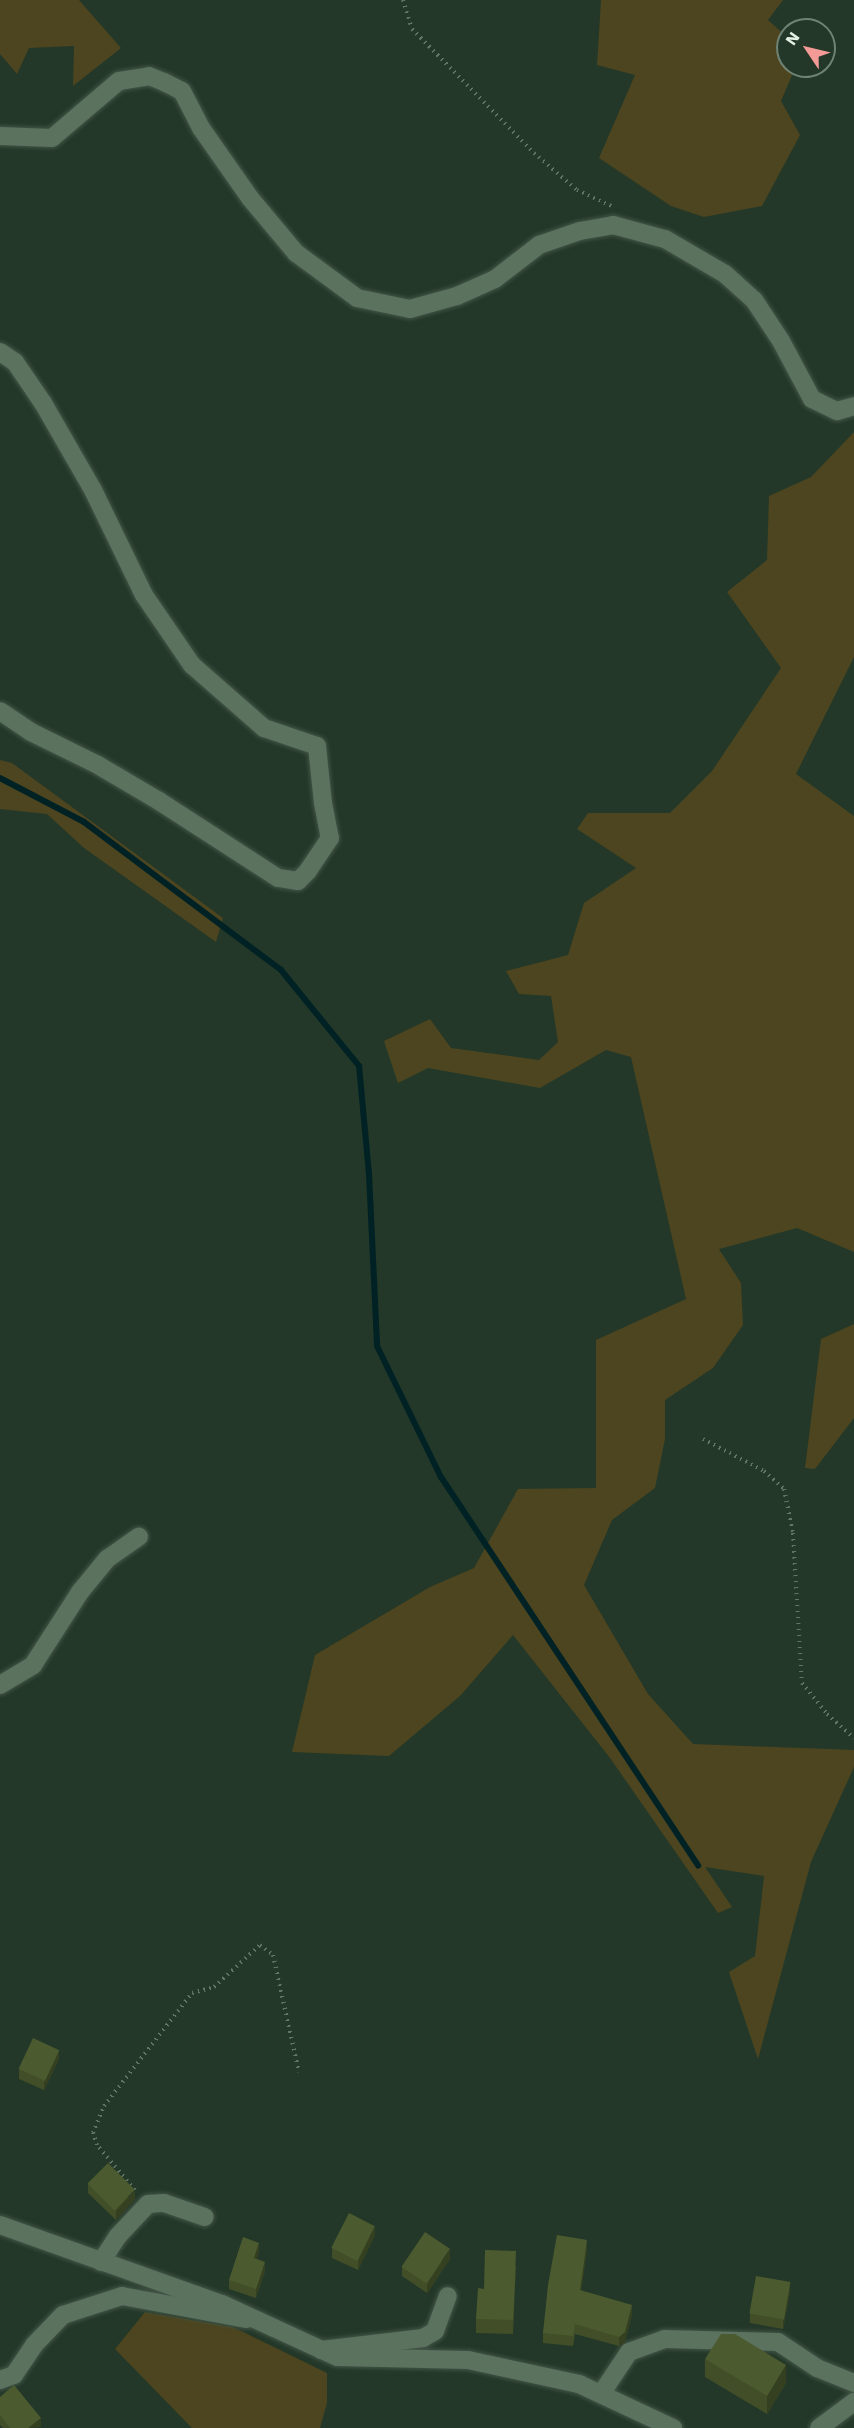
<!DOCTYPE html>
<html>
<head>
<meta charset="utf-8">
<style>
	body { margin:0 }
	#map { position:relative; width:854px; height:2428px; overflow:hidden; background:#233828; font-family:"Work Sans",sans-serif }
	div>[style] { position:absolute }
	.green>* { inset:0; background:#4c451f }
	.stream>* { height:6px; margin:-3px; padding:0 3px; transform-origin:3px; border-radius:3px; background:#002225 }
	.path>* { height:4px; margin-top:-2px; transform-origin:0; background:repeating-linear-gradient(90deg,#637567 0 1.5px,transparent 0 6px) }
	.roads { filter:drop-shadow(0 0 2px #435547) drop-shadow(0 0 2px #435547) }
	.street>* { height:18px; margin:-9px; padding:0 9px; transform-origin:9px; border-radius:9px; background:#5b725f }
	.secondary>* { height:18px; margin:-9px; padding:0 9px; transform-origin:9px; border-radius:9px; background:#5b725f }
	.wall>* { inset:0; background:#414e28 }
	.shaded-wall>* { inset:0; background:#354021 }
	.building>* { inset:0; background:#4c5b2f; transform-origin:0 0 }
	span { translate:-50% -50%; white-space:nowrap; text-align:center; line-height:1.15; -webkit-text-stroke:6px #233828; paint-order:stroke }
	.north { position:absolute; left:776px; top:18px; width:60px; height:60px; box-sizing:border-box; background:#233828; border:2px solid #708274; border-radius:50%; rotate:305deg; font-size:16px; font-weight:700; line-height:24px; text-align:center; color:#e3f0e5 }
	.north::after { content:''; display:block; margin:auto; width:21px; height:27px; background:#f59b97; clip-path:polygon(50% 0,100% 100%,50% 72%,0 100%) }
</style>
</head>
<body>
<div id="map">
	<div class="green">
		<i style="clip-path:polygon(0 0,79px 0,121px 48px,73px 86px,74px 46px,29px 48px,17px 74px,0 54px)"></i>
		<i style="clip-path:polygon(601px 0,783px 0,768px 20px,788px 38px,788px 66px,796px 66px,781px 101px,800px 135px,762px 206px,704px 217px,671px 206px,599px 158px,635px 75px,597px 65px)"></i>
		<i style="clip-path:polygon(854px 432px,854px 657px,796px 774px,854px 816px,854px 1252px,797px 1228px,719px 1249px,741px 1283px,743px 1325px,713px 1368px,665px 1400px,665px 1439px,655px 1488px,612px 1520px,584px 1585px,648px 1694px,693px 1744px,854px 1750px,854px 1767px,811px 1862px,758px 2059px,729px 1972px,755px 1956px,764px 1876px,705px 1867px,732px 1907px,718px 1913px,610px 1758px,513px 1635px,460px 1696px,389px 1756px,292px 1752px,315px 1655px,430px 1587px,474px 1568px,518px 1489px,596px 1488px,596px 1340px,686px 1299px,631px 1057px,606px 1050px,540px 1088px,428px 1068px,398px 1083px,384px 1041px,430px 1019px,451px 1048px,539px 1060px,558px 1042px,551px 996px,519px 994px,506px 971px,568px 955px,584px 903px,636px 868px,577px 829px,588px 813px,670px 813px,712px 771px,781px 668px,727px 592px,767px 560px,769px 496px,811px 477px)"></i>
		<i style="clip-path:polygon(0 760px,12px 763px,223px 918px,216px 942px,84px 848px,47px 814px,0 809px)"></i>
		<i style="clip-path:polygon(854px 1324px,854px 1418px,815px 1469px,805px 1468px,821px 1339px)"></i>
		<i style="clip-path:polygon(145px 2312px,233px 2327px,327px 2373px,327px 2403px,320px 2428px,192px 2428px,115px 2349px)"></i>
	</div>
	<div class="stream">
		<i style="left:0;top:778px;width:95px;rotate:27.6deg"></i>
		<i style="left:84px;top:822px;width:246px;rotate:36.9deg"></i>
		<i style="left:281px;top:970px;width:124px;rotate:50.9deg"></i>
		<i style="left:359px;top:1066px;width:108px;rotate:84.7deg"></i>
		<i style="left:369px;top:1174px;width:172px;rotate:87.3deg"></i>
		<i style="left:377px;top:1346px;width:146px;rotate:64deg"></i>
		<i style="left:441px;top:1477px;width:466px;rotate:56.5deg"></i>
	</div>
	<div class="path">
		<i style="left:403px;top:0;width:30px;rotate:73deg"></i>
		<i style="left:412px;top:29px;width:174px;rotate:45.5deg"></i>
		<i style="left:534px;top:153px;width:57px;rotate:40.7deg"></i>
		<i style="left:577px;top:190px;width:38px;rotate:25deg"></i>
		<i style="left:703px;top:1439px;width:69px;rotate:27.7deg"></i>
		<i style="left:764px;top:1471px;width:27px;rotate:42deg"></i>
		<i style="left:784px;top:1489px;width:45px;rotate:78.4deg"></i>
		<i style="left:793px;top:1533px;width:150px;rotate:86.6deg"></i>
		<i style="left:802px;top:1683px;width:40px;rotate:51deg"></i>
		<i style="left:827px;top:1714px;width:36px;rotate:42deg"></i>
		<i style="left:135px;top:2190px;width:59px;rotate:-130.2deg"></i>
		<i style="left:97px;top:2145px;width:13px;rotate:-108deg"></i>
		<i style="left:93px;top:2133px;width:29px;rotate:-68deg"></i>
		<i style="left:104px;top:2106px;width:143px;rotate:-52.1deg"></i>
		<i style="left:192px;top:1993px;width:23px;rotate:-15deg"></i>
		<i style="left:214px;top:1987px;width:62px;rotate:-42.4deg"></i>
		<i style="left:260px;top:1945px;width:16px;rotate:38deg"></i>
		<i style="left:273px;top:1955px;width:120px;rotate:77.5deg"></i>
	</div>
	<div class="roads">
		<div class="street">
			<i style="left:0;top:136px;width:52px;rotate:2.2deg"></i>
			<i style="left:52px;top:138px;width:88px;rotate:-40.4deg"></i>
			<i style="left:119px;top:81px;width:30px;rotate:-9deg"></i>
			<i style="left:149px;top:76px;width:16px;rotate:22deg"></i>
			<i style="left:164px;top:82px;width:20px;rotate:27deg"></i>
			<i style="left:182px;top:91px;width:42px;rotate:62.8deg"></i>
			<i style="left:201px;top:128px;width:85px;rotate:55deg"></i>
			<i style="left:250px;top:198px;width:72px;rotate:50.1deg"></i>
			<i style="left:296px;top:253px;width:76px;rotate:36.4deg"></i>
			<i style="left:357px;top:298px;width:54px;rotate:11.7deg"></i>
			<i style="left:410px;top:309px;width:49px;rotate:-15.5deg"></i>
			<i style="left:457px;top:296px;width:42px;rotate:-24.1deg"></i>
			<i style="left:495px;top:279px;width:56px;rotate:-37.7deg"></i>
			<i style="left:539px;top:245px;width:43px;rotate:-18.9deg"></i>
			<i style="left:580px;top:231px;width:34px;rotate:-10deg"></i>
			<i style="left:613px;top:225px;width:54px;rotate:15.1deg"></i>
			<i style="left:665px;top:239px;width:69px;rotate:30.3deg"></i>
			<i style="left:725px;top:274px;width:39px;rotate:42deg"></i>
			<i style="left:754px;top:300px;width:49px;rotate:56.6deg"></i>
			<i style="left:781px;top:341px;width:66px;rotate:61.9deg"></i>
			<i style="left:812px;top:399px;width:28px;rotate:26deg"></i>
			<i style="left:837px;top:411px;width:18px;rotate:-16deg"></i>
			<i style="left:0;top:352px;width:18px;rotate:34deg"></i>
			<i style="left:15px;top:362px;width:50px;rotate:55.7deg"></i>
			<i style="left:43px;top:403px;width:100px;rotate:60.1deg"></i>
			<i style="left:93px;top:490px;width:117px;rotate:64.1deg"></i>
			<i style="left:144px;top:595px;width:85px;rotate:55.6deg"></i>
			<i style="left:192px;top:665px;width:96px;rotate:41.2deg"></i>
			<i style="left:264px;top:728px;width:56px;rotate:18.8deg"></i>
			<i style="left:317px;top:746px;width:57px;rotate:84deg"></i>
			<i style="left:323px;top:803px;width:36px;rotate:79deg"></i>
			<i style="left:330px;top:838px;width:40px;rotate:124deg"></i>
			<i style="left:308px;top:871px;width:14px;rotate:135deg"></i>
			<i style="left:298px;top:881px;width:20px;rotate:-171deg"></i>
			<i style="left:278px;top:878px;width:142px;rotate:-147.1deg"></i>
			<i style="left:159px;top:801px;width:71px;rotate:-149.5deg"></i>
			<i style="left:98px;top:765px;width:75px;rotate:-153.8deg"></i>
			<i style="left:31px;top:732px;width:37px;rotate:-146deg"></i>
			<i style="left:0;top:1685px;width:39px;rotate:-31deg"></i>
			<i style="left:33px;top:1665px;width:87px;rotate:-57.2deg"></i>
			<i style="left:80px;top:1592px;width:43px;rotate:-50.7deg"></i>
			<i style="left:107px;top:1559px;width:39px;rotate:-35deg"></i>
			<i style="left:101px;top:2262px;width:31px;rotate:-57deg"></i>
			<i style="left:118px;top:2236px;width:44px;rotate:-46.8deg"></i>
			<i style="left:148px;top:2204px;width:16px;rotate:-4deg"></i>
			<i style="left:164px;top:2203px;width:43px;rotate:18.9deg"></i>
			<i style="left:321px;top:2350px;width:103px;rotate:-6.7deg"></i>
			<i style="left:423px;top:2338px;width:14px;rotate:-30deg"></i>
			<i style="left:435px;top:2331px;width:37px;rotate:-70deg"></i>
			<i style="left:0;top:2380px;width:15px;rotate:-20deg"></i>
			<i style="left:14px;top:2375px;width:36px;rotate:-56deg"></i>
			<i style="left:34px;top:2345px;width:42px;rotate:-46deg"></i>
			<i style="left:63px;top:2315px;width:62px;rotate:-17.9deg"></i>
			<i style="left:122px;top:2296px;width:126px;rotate:10.5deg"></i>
			<i style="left:601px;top:2394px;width:50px;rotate:-56.3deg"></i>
			<i style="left:629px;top:2352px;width:38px;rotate:-20deg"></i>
			<i style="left:665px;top:2339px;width:113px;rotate:1.5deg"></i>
			<i style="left:778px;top:2342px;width:47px;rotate:33.7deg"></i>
			<i style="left:817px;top:2368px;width:40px;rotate:22deg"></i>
		</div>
		<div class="secondary">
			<i style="left:0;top:2225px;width:236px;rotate:19.6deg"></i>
			<i style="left:222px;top:2304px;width:127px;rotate:24.7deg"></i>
			<i style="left:337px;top:2357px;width:131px;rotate:1.3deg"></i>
			<i style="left:468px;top:2360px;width:114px;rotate:12.2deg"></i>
			<i style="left:579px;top:2384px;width:104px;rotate:25.1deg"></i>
			<i style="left:819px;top:2428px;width:44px;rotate:-36.6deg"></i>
		</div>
	</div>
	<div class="wall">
		<i style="clip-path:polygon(59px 2059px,44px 2090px,19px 2079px,19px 2069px)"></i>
		<i style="clip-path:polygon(88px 2184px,135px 2199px,116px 2220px,88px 2193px)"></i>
		<i style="clip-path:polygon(375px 2235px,358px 2270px,332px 2258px,332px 2248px)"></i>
		<i style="clip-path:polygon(587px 2249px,581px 2291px,632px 2314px,625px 2342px,619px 2346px,575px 2334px,573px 2346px,543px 2343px,543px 2333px)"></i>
		<i style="clip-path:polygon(259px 2252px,256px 2259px,265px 2271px,256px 2298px,229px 2289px,229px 2280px)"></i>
		<i style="clip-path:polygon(450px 2259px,427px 2293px,402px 2276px,402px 2267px)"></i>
		<i style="clip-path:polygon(516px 2265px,513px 2334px,476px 2333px,476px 2319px,484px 2289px)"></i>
		<i style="clip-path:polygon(790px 2291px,783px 2329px,750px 2323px,750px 2314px)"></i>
		<i style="clip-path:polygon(705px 2359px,786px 2383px,767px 2414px,705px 2377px)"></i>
		<i style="clip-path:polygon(0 2397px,41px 2427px,3px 2428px,0 2425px)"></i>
	</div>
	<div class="shaded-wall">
		<i style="clip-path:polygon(59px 2050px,59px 2059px,44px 2090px,44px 2081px)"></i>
		<i style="clip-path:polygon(135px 2190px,135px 2199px,116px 2220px,116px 2211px)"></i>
		<i style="clip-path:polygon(375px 2226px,375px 2235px,358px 2270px,358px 2261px)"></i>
		<i style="clip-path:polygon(587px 2240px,587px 2249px,580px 2300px,580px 2290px)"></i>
		<i style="clip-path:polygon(259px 2243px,259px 2252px,254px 2268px,254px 2258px)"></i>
		<i style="clip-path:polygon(450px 2249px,450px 2259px,427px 2293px,427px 2284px)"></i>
		<i style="clip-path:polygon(265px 2262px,265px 2271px,256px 2298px,256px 2289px)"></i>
		<i style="clip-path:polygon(790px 2282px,790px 2291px,783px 2329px,783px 2320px)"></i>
		<i style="clip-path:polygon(632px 2305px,632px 2314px,625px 2342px,619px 2346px,619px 2337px)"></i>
		<i style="clip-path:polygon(786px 2365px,786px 2383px,767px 2414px,767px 2396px)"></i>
		<i style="clip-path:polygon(41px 2418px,41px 2427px,28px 2428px)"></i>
	</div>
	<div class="building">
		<i style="left:33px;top:2038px;width:29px;height:34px;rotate:25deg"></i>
		<i style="left:108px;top:2163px;width:38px;height:29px;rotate:45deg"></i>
		<i style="left:349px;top:2213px;width:29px;height:39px;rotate:27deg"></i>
		<i style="left:425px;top:2232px;width:30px;height:42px;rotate:34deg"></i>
		<i style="clip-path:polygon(557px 2235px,587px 2240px,580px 2290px,632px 2305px,625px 2332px,619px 2337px,575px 2324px,573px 2336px,543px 2333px,548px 2285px)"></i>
		<i style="clip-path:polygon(243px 2237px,259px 2243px,254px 2258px,265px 2262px,256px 2289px,229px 2280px)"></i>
		<i style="clip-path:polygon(485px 2250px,516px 2251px,513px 2320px,476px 2319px,478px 2288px,484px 2289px)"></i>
		<i style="left:756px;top:2276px;width:35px;height:38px;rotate:10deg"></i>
		<i style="clip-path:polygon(721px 2334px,735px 2334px,786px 2365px,767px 2396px,705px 2359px)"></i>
		<i style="clip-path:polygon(14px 2385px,41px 2418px,28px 2428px,10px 2428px,0 2415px,0 2397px)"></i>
	</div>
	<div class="north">N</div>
</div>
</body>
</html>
